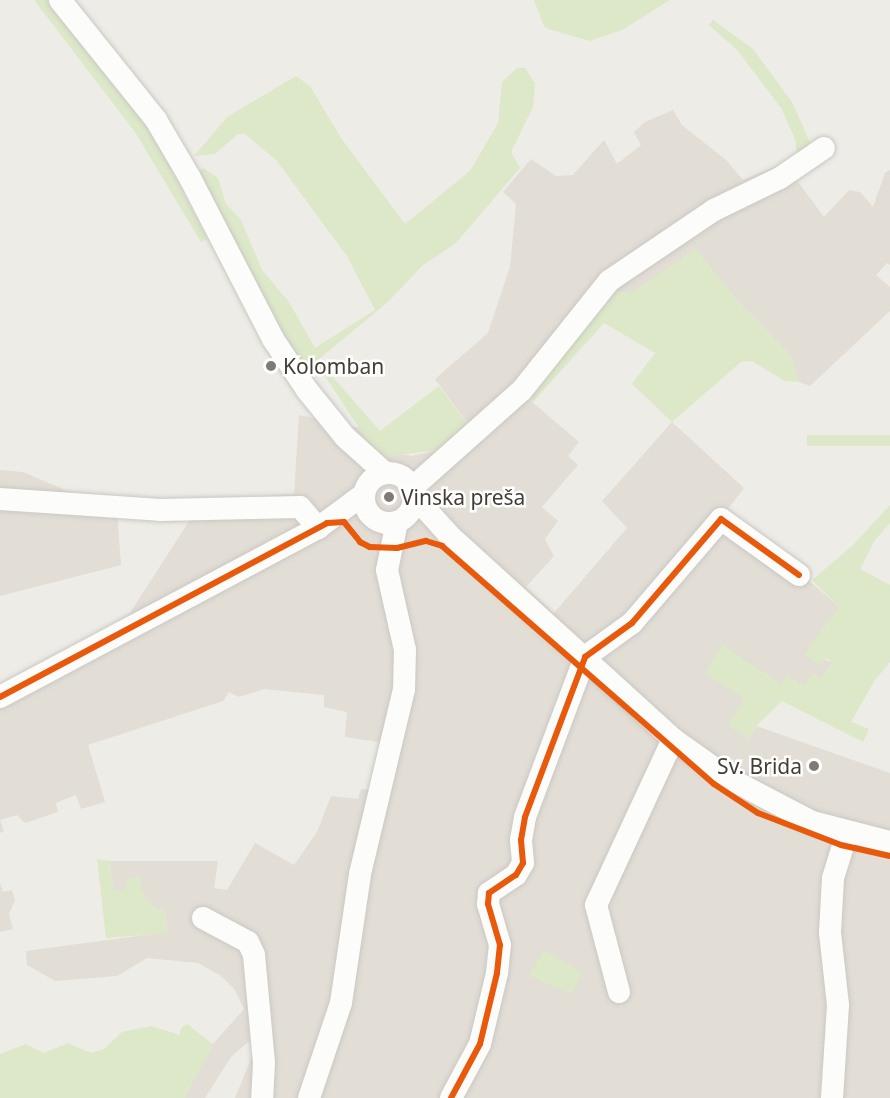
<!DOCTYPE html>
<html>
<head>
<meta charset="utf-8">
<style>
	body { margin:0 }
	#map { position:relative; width:890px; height:1098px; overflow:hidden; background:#eeece7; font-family:"Noto Sans",sans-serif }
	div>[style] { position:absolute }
	.residential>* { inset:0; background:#e2ddd5 }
	.green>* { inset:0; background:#dce8c8; transform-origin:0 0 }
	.roads { filter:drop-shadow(0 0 2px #cac8c3) drop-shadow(0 0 2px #cac8c3) }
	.minor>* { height:22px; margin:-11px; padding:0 11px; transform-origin:11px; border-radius:11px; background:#fcfcfb }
	.minor>.ring { margin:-11px; padding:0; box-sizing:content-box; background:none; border:22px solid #fcfcfb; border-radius:50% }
	.cycleway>* { height:6px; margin:-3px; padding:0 3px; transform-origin:3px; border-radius:3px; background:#e8590c }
	.dots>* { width:16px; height:16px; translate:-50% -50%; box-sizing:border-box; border:3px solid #fff; border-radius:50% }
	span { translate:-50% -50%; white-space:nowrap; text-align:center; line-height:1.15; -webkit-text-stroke:5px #fff; paint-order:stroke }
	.poi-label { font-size:21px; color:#433d34 }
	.left { translate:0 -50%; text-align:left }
	.right { translate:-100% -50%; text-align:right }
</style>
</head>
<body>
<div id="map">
	<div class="residential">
		<i style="clip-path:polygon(673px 110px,682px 125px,726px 160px,743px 180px,784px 163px,824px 217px,849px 190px,860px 192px,873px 207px,885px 173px,890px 170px,890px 265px,887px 263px,876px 275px,890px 287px,890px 311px,810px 386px,799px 382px,791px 356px,734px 297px,696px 249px,633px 292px,524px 395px,579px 442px,568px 456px,578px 465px,542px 507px,558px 521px,545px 539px,554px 556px,526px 587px,554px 613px,627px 528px,602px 501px,672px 422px,744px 488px,728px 509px,839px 607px,805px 654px,832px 662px,822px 678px,804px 686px,780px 685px,765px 673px,729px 725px,749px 739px,756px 726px,890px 773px,890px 1098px,235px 1098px,254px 1051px,249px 1041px,231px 1057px,205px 1098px,184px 1098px,213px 1044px,244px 1009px,235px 990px,221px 976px,198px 963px,147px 958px,117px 976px,55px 981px,27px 965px,26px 951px,167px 932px,166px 912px,152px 906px,142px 891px,113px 890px,110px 861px,218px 861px,214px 888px,227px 890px,255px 843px,294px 865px,317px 832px,331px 796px,358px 799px,361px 789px,377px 791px,386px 743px,345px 737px,347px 712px,324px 707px,324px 695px,264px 689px,239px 697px,229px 692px,223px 701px,88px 745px,105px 802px,81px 809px,76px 795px,56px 803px,58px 812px,25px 823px,17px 815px,0 820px,4px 831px,0 833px,0 685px,119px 630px,202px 501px,294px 494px,299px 415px,361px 428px,372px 448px,412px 456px,437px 450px,470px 427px,435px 379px,488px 333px,510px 267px,516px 204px,503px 192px,531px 159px,556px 176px,573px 175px,604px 140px,617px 164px,641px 145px,634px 132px,645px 122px)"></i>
		<i style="clip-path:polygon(0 470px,23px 472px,117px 512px,121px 565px,0 596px)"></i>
		<i style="clip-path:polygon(0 883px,3px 892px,12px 890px,15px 900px,9px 914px,13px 929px,0 932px)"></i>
	</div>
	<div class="green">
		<i style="clip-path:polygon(34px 0,47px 0,147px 122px,207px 239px,201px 242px,135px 132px)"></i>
		<i style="clip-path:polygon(534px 0,670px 0,622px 30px,590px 41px,545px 28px)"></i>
		<i style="clip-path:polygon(713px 20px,753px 49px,792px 102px,813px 149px,798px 159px,795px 139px,781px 108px,738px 51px,709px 25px)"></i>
		<i style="clip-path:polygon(517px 68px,525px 68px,535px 83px,533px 107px,511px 152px,520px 168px,456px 243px,422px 266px,388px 302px,318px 360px,380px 431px,439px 386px,470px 428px,437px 450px,384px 457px,372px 448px,321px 370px,295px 359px,199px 171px,203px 168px,218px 178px,226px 204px,241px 220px,262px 270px,289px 302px,315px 348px,375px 310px,347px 256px,277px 161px,245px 134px,238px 134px,215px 154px,194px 156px,227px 117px,296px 76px,310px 86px,341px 138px,405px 224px,470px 171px,498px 123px,502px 82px)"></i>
		<i style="clip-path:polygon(696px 248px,734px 297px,791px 356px,799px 382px,785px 381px,752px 361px,741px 362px,672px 422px,632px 384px,655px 353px,604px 323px,533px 402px,524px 395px,611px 292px,633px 292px)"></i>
		<i style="left:890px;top:435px;width:11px;height:83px;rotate:90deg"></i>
		<i style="clip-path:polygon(890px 505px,890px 523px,875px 540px,860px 569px,890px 585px,890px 662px,875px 680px,851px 722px,869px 729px,863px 742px,782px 701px,756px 726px,749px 739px,728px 726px,744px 698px,705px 674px,716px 654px,723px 645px,780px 684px,788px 675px,804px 686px,813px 673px,822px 678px,832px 662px,826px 658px,820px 665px,804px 654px,839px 607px,812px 580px,852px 546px)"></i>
		<i style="clip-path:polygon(97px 859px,110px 861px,113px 890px,125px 890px,126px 878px,140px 877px,142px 891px,152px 906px,166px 911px,167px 933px,106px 938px)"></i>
		<i style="clip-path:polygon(544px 950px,582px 973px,572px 994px,529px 976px)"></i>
		<i style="clip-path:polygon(187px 1024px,213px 1044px,184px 1098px,0 1098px,0 1054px,26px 1044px,44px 1053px,68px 1043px,91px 1053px,104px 1049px,122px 1032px,151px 1026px,180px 1035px,181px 1028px)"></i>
	</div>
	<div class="roads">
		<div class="minor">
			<i style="left:60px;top:0;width:154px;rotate:51.3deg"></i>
			<i style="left:156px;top:120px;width:67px;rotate:59.6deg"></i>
			<i style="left:190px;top:178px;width:181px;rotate:62.7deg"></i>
			<i style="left:273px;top:339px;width:61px;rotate:56.3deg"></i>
			<i style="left:307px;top:390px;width:60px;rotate:51deg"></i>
			<i style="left:345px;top:437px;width:54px;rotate:42deg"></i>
			<i class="ring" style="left:364px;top:473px;width:28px;height:28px"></i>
			<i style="left:412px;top:488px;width:147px;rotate:-41.7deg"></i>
			<i style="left:522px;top:390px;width:139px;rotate:-51.4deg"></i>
			<i style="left:609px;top:281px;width:127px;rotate:-34.1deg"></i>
			<i style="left:714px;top:210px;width:73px;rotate:-25.9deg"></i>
			<i style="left:780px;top:178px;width:53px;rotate:-34.3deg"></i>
			<i style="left:414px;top:496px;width:54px;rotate:48deg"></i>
			<i style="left:450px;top:536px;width:302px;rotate:42.3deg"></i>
			<i style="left:673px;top:739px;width:67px;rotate:35.3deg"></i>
			<i style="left:728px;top:778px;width:95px;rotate:27.6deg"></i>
			<i style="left:812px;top:822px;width:81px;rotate:14.4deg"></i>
			<i style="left:0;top:499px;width:160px;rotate:3.9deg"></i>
			<i style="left:160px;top:510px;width:140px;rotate:-1.2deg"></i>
			<i style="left:300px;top:507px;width:28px;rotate:49deg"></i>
			<i style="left:0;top:697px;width:360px;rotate:-28deg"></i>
			<i style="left:318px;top:528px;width:57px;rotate:-36.5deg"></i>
			<i style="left:203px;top:918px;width:51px;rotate:28.1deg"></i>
			<i style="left:248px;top:942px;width:14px;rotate:65deg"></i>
			<i style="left:254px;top:955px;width:108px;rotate:84.7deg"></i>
			<i style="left:264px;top:1063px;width:35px;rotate:93deg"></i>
			<i style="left:619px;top:992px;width:90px;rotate:-104.8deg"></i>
			<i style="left:596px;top:905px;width:183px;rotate:-65.1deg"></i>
			<i style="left:309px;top:1098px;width:100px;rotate:-71.4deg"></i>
			<i style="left:341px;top:1003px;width:130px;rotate:-81.6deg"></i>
			<i style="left:360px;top:874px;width:189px;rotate:-76.6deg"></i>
			<i style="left:404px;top:690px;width:40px;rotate:-88.6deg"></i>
			<i style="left:405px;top:650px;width:82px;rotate:-102.7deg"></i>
			<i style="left:387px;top:570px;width:49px;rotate:-78.2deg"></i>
			<i style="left:451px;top:1098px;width:61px;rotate:-61.8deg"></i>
			<i style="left:480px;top:1044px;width:73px;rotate:-76.5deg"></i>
			<i style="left:497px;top:973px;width:28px;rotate:-84deg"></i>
			<i style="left:500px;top:945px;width:43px;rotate:-106.3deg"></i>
			<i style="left:488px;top:904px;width:11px;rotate:-85deg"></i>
			<i style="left:489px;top:893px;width:32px;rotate:-34deg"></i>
			<i style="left:516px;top:875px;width:14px;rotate:-60deg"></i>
			<i style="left:523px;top:863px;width:23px;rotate:-95deg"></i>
			<i style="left:521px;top:840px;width:23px;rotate:-80deg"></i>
			<i style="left:525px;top:817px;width:171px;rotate:-69.4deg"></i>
			<i style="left:585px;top:657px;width:58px;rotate:-35.9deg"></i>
			<i style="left:632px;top:623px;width:137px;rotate:-49.4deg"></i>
			<i style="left:721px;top:519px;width:96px;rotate:35.7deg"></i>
			<i style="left:832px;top:1098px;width:93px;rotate:-86.3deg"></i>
			<i style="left:838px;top:1005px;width:73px;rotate:-96.3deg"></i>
			<i style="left:830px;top:932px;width:54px;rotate:-86.8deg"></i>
			<i style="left:833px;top:878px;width:47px;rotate:-72.7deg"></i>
		</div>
	</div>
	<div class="cycleway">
		<i style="left:0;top:697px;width:370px;rotate:-28deg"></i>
		<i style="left:327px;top:523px;width:17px;rotate:-3deg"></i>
		<i style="left:344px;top:522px;width:26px;rotate:51deg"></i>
		<i style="left:360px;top:542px;width:11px;rotate:27deg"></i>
		<i style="left:370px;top:547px;width:27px;rotate:2deg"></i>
		<i style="left:397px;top:548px;width:30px;rotate:-14deg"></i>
		<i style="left:426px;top:541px;width:17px;rotate:17deg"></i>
		<i style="left:442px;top:546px;width:361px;rotate:41.2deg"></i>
		<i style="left:714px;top:784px;width:53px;rotate:33.4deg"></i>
		<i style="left:758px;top:813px;width:89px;rotate:21.1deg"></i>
		<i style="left:841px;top:845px;width:50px;rotate:12.7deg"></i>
		<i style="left:451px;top:1098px;width:61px;rotate:-61.8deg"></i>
		<i style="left:480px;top:1044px;width:73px;rotate:-76.5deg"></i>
		<i style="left:497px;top:973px;width:28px;rotate:-84deg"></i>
		<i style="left:500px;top:945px;width:43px;rotate:-106.3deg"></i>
		<i style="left:488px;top:904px;width:11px;rotate:-85deg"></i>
		<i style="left:489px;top:893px;width:32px;rotate:-34deg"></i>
		<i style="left:516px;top:875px;width:14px;rotate:-60deg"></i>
		<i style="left:523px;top:863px;width:23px;rotate:-95deg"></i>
		<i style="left:521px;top:840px;width:23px;rotate:-80deg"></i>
		<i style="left:525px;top:817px;width:171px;rotate:-69.4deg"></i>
		<i style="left:585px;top:657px;width:58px;rotate:-35.9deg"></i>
		<i style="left:632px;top:623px;width:137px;rotate:-49.4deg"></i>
		<i style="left:721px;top:519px;width:96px;rotate:35.7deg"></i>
	</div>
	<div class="dots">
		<i style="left:271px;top:366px;background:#7f7a73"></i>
		<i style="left:389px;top:497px;background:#7f7a73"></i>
		<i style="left:814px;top:766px;background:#7f7a73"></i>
	</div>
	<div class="poi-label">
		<span class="left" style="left:283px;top:366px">Kolomban</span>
		<span class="left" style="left:401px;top:497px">Vinska preša</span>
		<span class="right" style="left:802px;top:766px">Sv. Brida</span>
	</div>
</div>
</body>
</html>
